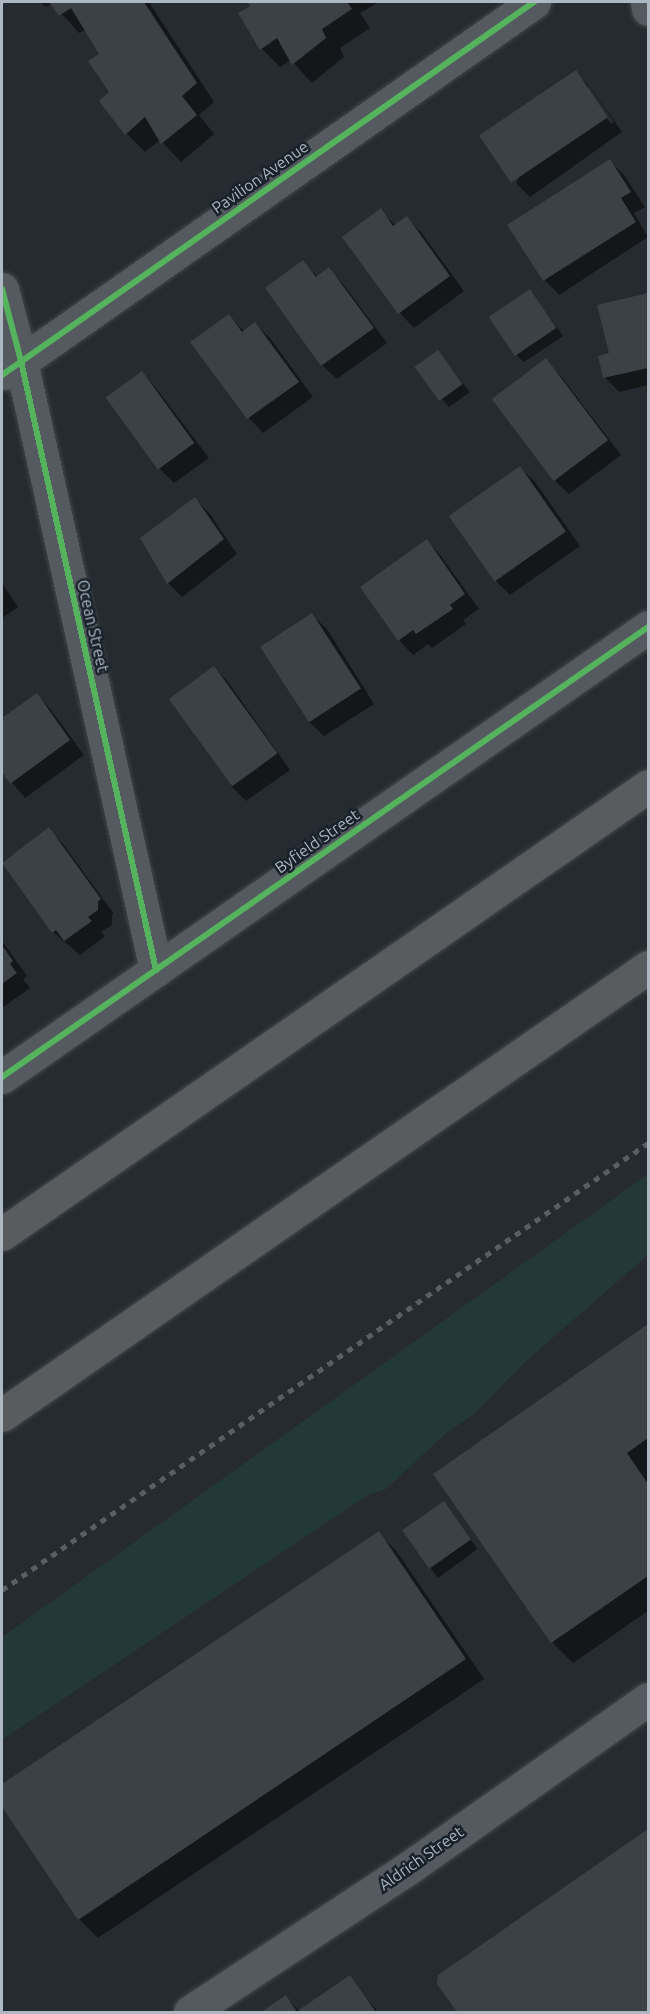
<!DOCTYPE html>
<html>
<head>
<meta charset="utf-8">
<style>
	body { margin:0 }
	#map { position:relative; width:650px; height:2014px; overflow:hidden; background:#252b30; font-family:Ubuntu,sans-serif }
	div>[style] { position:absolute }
	.green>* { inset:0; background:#253838 }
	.shadow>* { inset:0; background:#0007; transform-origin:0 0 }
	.building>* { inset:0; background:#3c4145; transform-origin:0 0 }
	.roads { filter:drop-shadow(0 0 2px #41464a) drop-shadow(0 0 2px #41464a) }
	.minor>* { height:33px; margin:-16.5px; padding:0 16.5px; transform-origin:16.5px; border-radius:16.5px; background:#545a5f }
	.tertiary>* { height:33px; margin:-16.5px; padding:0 16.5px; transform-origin:16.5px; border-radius:16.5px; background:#545a5f }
	.motorway>* { height:33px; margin:-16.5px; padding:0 16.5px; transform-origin:16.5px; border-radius:16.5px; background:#595c5f }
	.rail>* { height:4.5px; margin-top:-2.25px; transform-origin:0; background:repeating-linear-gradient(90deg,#585e62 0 6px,transparent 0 12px) }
	.cycleway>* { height:6px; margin:-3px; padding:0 3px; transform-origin:3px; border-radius:3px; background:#56b35d }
	span { translate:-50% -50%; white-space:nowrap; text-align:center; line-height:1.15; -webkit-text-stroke:5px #19222a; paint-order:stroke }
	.street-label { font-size:16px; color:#adb8c3 }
	.frame { position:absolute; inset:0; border:3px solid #adb8c3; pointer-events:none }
</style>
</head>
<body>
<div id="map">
	<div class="green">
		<i style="clip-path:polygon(648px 1174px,648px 1255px,525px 1362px,473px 1415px,445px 1434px,386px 1489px,368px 1495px,2px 1740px,2px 1637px)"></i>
	</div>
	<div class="shadow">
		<i style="clip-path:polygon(41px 2px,149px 2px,214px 102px,199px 115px,214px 134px,181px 162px,160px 140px,145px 152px,127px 134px,101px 101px,111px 92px,102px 54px,86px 29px,79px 33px,52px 3px,46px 7px)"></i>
		<i style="clip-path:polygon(249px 2px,379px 2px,360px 13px,370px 28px,340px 48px,344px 57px,312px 83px,291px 60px,280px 67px,262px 49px)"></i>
		<i style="clip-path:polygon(evenodd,575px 72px,590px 87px,622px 132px,530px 197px,516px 183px,575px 72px,585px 86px,589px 86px,614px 122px,611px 124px,585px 86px)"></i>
		<i style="clip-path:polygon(610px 161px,624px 175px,645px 207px,634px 213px,648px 237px,559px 295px,545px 280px,509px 225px)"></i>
		<i style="clip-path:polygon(380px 210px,396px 226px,406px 218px,421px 232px,464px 291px,414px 328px,400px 313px,344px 237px)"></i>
		<i style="clip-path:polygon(303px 262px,318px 277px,329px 269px,343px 284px,387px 343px,337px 379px,322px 365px)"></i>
		<i style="clip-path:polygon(530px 291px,563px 336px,524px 362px,516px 355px)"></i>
		<i style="clip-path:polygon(648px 294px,648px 385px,619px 392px,605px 377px,611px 354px,598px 306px)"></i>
		<i style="clip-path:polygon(229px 316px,245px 332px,255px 324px,270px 338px,313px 397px,263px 433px,249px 418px,193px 343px)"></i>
		<i style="clip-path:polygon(438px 352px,470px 392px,449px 407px,442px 399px)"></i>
		<i style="clip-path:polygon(546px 360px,560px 375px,621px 455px,569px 494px,554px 480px)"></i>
		<i style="clip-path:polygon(142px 373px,156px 388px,209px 458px,174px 483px,160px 469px)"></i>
		<i style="clip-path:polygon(520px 468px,535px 482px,580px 546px,510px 595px,496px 581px)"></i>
		<i style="clip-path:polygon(195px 499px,210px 514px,237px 554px,182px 597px,168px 583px)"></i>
		<i style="clip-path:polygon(427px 541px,441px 556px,479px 609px,463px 620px,466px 624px,432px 648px,428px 644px,413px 655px,399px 640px)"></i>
		<i style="clip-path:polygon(2px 583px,18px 607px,2px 618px)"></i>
		<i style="clip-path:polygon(312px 615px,327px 629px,374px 704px,324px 736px,309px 722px)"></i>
		<i style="clip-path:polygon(214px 668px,228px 682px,290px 770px,246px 801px,232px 787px)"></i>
		<i style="clip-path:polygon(37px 695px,51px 710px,84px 755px,25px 798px,2px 770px,2px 720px)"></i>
		<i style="clip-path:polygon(49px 829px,63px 844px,114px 914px,112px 915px,112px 925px,101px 932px,105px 936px,80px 955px,53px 932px,3px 862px)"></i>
		<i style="clip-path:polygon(2px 941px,27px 976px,23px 979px,30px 988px,2px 1008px)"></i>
		<i style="clip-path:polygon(648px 1326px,648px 1611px,573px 1663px,552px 1642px,435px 1475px)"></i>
		<i style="left:444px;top:1503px;width:57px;height:49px;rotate:54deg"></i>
		<i style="clip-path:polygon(378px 1533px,397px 1552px,484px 1679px,98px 1938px,79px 1919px,2px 1805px,2px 1785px)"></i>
		<i style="clip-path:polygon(648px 1831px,648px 2012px,459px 2012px,438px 1983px,439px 1976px)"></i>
		<i style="clip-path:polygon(349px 1977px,378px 2012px,263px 2012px,286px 1997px,300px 2012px)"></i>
	</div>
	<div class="building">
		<i style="clip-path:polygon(49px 2px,144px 2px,197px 83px,182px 96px,197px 115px,161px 144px,145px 117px,125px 135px,99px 101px,109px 92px,88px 61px,99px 54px,71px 8px,59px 16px)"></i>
		<i style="clip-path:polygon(247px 2px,347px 2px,352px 9px,322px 29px,326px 38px,292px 65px,277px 38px,260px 50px,238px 13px,250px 6px)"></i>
		<i style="left:576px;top:70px;width:57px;height:117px;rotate:56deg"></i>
		<i style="clip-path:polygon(610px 159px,631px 192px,621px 198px,636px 222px,543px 281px,507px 225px)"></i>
		<i style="clip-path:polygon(381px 208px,393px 226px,407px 216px,450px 276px,398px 314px,342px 237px)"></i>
		<i style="clip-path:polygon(303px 260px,316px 277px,329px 267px,374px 328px,321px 366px,265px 288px)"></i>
		<i style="left:530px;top:289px;width:47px;height:50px;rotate:56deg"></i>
		<i style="clip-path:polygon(648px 293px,648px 368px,603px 378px,598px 356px,609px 353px,597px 305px)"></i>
		<i style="clip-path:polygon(229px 314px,242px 332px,255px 322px,299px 382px,247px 419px,190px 342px)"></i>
		<i style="left:438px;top:350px;width:42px;height:29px;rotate:54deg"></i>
		<i style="left:546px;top:358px;width:103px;height:68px;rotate:53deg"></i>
		<i style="left:142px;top:371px;width:89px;height:45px;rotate:54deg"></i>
		<i style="left:520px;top:466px;width:80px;height:87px;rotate:55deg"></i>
		<i style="clip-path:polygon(195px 497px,224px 539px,167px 584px,140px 538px)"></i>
		<i style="clip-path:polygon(427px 539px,465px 594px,450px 605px,453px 609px,416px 634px,413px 630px,398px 641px,360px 587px)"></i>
		<i style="left:312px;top:613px;width:90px;height:62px;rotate:57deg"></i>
		<i style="left:214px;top:666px;width:108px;height:56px;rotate:54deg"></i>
		<i style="clip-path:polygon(37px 693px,70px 740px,10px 784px,2px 772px,2px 718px)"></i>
		<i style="clip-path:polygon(49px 827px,101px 899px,98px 901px,98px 910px,88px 917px,92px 921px,64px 941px,56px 930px,52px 933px,2px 863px)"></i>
		<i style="clip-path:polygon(2px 945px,13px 961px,10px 964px,17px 973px,2px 984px)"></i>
		<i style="clip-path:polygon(648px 1324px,648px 1438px,627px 1453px,648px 1484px,648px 1576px,551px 1643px,433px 1474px)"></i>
		<i style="left:444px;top:1501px;width:47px;height:51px;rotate:55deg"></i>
		<i style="clip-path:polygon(379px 1531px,466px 1659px,78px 1920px,2px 1807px,2px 1784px)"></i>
		<i style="clip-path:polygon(648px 1829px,648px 2012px,457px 2012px,437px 1984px,438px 1975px)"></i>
		<i style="clip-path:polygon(350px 1975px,376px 2012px,301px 2012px,299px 2010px)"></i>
		<i style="clip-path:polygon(286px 1995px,297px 2012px,261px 2012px)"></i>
	</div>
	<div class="roads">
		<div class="minor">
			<i style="left:647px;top:2px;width:7px;rotate:82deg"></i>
			<i style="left:2px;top:289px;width:74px;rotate:75.2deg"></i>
			<i style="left:21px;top:361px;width:624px;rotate:77.5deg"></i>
			<i style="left:5px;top:373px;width:646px;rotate:-35.04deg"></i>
			<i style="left:2px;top:1077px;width:787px;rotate:-34.86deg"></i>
		</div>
		<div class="tertiary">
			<i style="left:190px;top:2012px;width:260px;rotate:-33.4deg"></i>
			<i style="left:407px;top:1869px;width:295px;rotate:-35.2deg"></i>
		</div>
		<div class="motorway">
			<i style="left:2px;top:1234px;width:786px;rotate:-34.74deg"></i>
			<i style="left:2px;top:1415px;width:786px;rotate:-34.74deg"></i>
		</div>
	</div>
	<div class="rail">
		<i style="left:2px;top:1590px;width:786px;rotate:-34.68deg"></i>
	</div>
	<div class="cycleway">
		<i style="left:2px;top:289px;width:74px;rotate:75.2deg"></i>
		<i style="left:21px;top:361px;width:624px;rotate:77.5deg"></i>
		<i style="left:2px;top:375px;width:650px;rotate:-35.04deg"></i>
		<i style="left:2px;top:1077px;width:787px;rotate:-34.86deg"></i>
	</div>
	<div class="street-label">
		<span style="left:260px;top:177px;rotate:-35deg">Pavilion Avenue</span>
		<span style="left:93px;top:626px;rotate:77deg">Ocean Street</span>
		<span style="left:317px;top:841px;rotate:-35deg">Byfield Street</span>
		<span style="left:421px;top:1858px;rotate:-35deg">Aldrich Street</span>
	</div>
	<div class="frame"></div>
</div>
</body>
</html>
